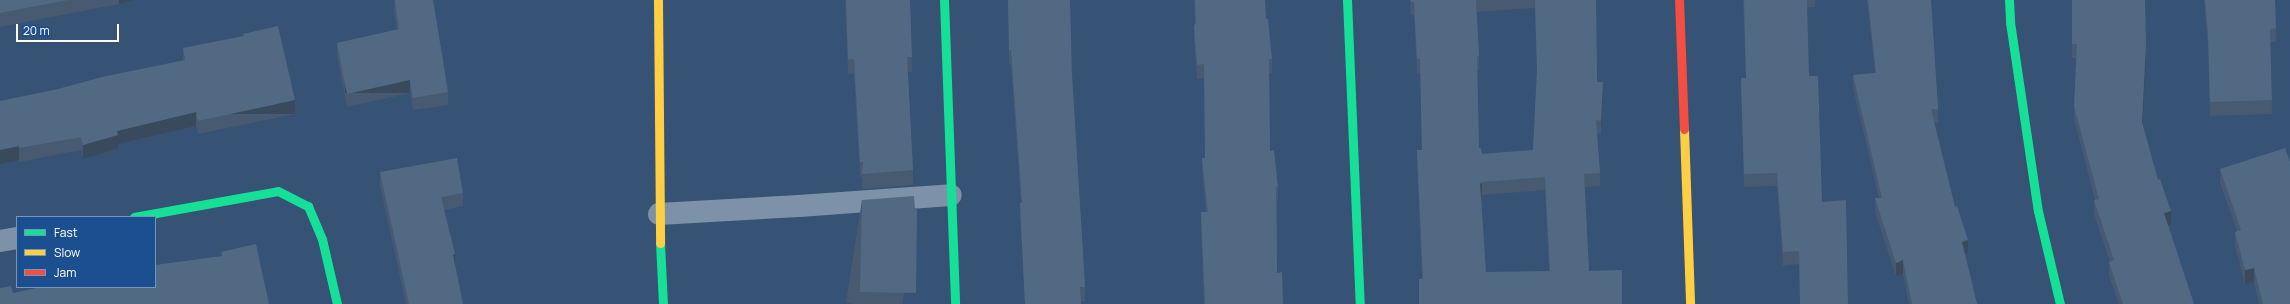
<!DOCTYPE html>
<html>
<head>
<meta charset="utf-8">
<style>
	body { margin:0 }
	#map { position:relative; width:2290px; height:304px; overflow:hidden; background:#365274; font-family:Manrope,sans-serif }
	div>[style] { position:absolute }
	.street>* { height:22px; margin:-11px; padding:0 11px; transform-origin:11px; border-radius:11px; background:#7d92a8 }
	.fast>* { height:9px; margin:-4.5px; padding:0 4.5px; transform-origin:4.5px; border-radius:4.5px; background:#16e098 }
	.slow>* { height:9px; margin:-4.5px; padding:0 4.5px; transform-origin:4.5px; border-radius:4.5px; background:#ffcf43 }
	.jam>* { height:9px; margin:-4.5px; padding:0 4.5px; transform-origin:4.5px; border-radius:4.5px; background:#f24e42 }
	.wall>* { inset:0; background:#475a72; transform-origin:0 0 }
	.shaded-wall>* { inset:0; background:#394a5c; transform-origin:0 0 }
	.building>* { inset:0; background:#526984 }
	span { translate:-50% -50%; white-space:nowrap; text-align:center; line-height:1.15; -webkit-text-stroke:4px #1b4f8f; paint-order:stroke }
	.legend { position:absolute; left:16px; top:216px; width:140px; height:72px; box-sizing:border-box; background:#1b4f8f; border:1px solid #7695bc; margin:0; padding:5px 7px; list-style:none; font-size:12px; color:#fff }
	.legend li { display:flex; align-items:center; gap:8px; height:20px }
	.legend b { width:20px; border:1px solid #7695bc }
	.scale { position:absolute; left:16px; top:24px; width:103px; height:18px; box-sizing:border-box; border:2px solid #fff; border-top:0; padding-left:5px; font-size:12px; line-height:14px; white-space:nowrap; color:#fff; -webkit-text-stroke:3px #1b4f8f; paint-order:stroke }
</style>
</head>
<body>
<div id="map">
	<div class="street">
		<i style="left:659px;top:214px;width:140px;rotate:-3.3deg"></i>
		<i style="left:799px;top:206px;width:152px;rotate:-4.1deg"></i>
		<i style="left:0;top:241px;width:17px;rotate:-10deg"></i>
	</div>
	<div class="fast">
		<i style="left:944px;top:0;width:304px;rotate:87.9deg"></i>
		<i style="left:1347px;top:0;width:304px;rotate:87.6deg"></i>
		<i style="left:2009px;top:0;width:22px;rotate:87deg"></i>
		<i style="left:2010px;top:22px;width:191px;rotate:81.6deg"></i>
		<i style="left:2038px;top:211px;width:96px;rotate:76.7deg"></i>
		<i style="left:134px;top:217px;width:146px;rotate:-10.2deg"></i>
		<i style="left:278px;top:191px;width:34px;rotate:27deg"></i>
		<i style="left:308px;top:206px;width:36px;rotate:67deg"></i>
		<i style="left:322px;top:239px;width:67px;rotate:77deg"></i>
		<i style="left:660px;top:243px;width:61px;rotate:87.2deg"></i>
	</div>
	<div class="slow">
		<i style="left:658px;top:0;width:243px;rotate:89.5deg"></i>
		<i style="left:1684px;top:129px;width:175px;rotate:88deg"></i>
	</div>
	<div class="jam">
		<i style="left:1679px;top:0;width:129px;rotate:87.8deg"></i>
	</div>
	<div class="wall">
		<i style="clip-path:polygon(0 0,134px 0,119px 4px,0 27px)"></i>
		<i style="clip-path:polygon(394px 0,433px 0,448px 92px,448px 105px,413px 110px,410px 93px,347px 107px,337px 56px,337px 43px,397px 30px,394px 11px)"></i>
		<i style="clip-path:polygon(845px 0,910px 0,912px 72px,908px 72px,913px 170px,913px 185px,862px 189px,862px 177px,860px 177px,854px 74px,848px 74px)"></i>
		<i style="clip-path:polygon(1008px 0,1072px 75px,1085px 287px,1085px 301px,1081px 301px,1081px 304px,1025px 304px,1020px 217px,1020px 203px,1021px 203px,1011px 64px,1009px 64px)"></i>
		<i style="clip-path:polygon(1194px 0,1265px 0,1266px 19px,1272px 59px,1272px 73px,1269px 73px,1270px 151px,1278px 187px,1278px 201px,1277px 201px,1277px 273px,1283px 304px,1204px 304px,1201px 226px,1201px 212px,1206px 212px,1202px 172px,1202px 158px,1205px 158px,1204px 78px,1197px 79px,1194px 38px,1194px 25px,1195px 25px)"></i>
		<i style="clip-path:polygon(evenodd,1410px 0,1596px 0,1597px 82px,1603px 96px,1601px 134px,1597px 134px,1600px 173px,1600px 186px,1585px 187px,1589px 271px,1422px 279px,1417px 163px,1417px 150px,1422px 150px,1420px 73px,1417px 73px,1414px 15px,1411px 15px,1410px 0,1535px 8px,1537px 74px,1533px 150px,1482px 154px,1479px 148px,1477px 70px,1479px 70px,1479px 56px,1477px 12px,1535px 8px,1410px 0,1545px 190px,1549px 271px,1486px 272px,1481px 196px,1482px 195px,1545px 190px)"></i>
		<i style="clip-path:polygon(1743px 0,1815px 0,1815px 7px,1807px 7px,1799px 264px,1783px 266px,1777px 186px,1744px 187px,1741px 92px,1741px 78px,1746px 78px)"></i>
		<i style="clip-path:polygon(1867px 0,1931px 0,1938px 109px,1938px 123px,1934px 123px,1955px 207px,1968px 253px,1965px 254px,1977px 304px,1909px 304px,1903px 274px,1896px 276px,1875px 212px,1875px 198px,1879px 198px,1853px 88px,1853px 75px,1875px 73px)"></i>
		<i style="clip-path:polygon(2072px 0,2146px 56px,2142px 124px,2171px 225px,2168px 225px,2194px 304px,2119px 304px,2109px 276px,2109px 262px,2110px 262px,2094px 214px,2094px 200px,2095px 200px,2074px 119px,2076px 58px,2072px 58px)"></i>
		<i style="clip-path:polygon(2204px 0,2275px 0,2276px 28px,2276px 42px,2270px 42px,2272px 114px,2210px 116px,2208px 46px)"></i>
		<i style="clip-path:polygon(243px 34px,295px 114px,198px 134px,196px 126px,118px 144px,118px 149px,83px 159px,81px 150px,19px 162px,19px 160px,0 164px,58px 89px,183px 61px,183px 48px,243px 36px)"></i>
		<i style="clip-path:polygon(2220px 169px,2290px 304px,2259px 304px,2254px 282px,2245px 284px,2235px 246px,2235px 232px,2237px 231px,2220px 183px)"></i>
		<i style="clip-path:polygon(380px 172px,463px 193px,463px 206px,444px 210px,463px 304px,406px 304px,380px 186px)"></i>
		<i style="left:862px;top:200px;width:56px;height:104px;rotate:9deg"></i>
	</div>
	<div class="shaded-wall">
		<i style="clip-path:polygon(119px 0,134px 0,119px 4px)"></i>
		<i style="clip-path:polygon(2146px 43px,2146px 56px,2142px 136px,2142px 122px)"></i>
		<i style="left:410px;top:80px;width:13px;height:65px;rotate:90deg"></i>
		<i style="clip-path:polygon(1603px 82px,1603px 96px,1601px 134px,1601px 121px)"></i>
		<i style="left:295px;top:100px;width:14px;height:99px;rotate:90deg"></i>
		<i style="clip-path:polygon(196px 112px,196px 126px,118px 144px,118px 149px,83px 159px,83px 145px,117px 131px)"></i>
		<i style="clip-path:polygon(19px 146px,19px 160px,0 164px,0 150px)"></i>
		<i style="clip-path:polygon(1482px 182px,1482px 195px,1480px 197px,1480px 184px)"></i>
		<i style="clip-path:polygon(2171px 211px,2171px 225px,2164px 227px,2164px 213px)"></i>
		<i style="clip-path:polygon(1968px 240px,1968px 253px,1962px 255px,1962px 242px)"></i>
		<i style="clip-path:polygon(455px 254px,455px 268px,453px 255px)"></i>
		<i style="clip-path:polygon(1903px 260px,1903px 274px,1896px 276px,1896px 263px)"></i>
		<i style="clip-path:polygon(2254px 268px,2254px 282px,2245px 284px,2245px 270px)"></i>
	</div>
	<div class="building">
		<i style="clip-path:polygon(0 0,68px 0,0 13px)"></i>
		<i style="clip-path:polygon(395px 0,433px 0,448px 92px,413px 98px,410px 80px,347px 94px,337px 43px,399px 29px)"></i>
		<i style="clip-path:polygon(846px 0,910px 0,912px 57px,907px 57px,913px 170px,862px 174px,863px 162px,860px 162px,854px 59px,848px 59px)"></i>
		<i style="clip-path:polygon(1008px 0,1070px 0,1072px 75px,1085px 287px,1080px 287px,1081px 304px,1025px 304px,1020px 203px,1022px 203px,1011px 50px,1009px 50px)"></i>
		<i style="clip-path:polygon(1195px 0,1265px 0,1266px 19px,1268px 19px,1272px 59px,1269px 59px,1270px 151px,1274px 150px,1278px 187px,1276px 187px,1277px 273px,1282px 272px,1283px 304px,1205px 304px,1201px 212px,1208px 212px,1202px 158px,1205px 158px,1204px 64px,1197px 65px,1194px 25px,1196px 24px)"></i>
		<i style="clip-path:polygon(evenodd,1411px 0,1476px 0,1479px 56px,1477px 56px,1479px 148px,1481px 148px,1482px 154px,1533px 150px,1537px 69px,1535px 0,1596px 0,1597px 82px,1603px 82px,1601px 121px,1596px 120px,1600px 173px,1584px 174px,1589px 271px,1622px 270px,1622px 304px,1419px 304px,1419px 279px,1423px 279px,1417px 150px,1422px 150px,1420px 59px,1417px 59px,1414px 2px,1411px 2px,1411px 0,1545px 177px,1550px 271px,1486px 272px,1480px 184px,1482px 182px,1545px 177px)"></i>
		<i style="clip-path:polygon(1744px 0,1807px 0,1809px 76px,1818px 76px,1822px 202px,1846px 200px,1848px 304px,1800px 304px,1799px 251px,1783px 252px,1777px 173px,1744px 174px,1741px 78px,1746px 78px)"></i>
		<i style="clip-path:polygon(1868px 0,1931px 0,1938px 109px,1931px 109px,1955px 207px,1957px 206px,1968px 240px,1962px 242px,1977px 304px,1912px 304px,1903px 260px,1896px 263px,1875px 198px,1882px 198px,1853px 75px,1876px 73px)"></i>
		<i style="clip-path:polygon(2072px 0,2145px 0,2146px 43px,2142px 122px,2158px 180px,2160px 179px,2171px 211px,2164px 213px,2194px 304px,2123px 304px,2109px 262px,2114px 260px,2094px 200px,2099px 199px,2074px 106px,2077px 44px,2072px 44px)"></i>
		<i style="clip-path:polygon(2205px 0,2275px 0,2276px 28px,2270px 29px,2272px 100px,2210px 102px,2208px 33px)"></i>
		<i style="clip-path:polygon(278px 26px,295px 100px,198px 121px,196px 112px,117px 131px,118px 135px,83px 145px,81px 137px,19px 148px,19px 146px,0 150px,0 101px,58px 89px,102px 77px,185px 60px,183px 48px,244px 36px,243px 34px)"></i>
		<i style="clip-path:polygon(2285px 148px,2290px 162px,2290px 304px,2263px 304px,2254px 268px,2245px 270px,2235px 232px,2241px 230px,2220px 169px)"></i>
		<i style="clip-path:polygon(457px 158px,463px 193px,441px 197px,455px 254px,453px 255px,463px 304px,409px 304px,380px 172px)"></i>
		<i style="clip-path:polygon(914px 196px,915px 209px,917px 209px,916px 293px,860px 292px,862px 200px)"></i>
		<i style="clip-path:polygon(256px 244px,269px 304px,0 304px,0 288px,11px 286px,13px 293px,41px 287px,155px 287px,155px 265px,222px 256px,221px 252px)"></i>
	</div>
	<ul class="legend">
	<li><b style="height:5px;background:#16e098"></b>Fast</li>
	<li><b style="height:5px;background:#ffcf43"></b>Slow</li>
	<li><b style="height:5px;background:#f24e42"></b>Jam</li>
	</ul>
	<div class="scale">20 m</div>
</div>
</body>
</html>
